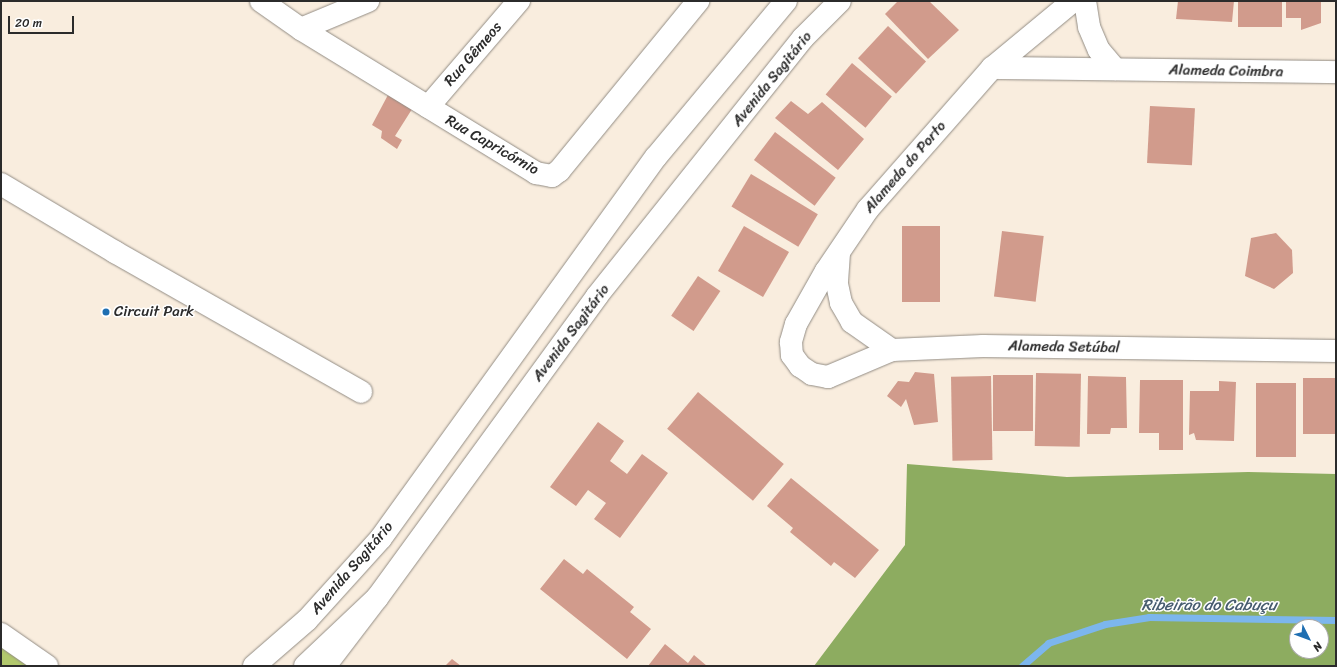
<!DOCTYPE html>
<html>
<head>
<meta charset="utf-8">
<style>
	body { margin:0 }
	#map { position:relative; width:1337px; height:667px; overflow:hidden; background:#f9edde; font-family:Sriracha,sans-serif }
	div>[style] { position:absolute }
	.green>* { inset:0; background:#b2c86d }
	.forest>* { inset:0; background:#8dac60 }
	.stream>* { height:7px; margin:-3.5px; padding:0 3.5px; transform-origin:3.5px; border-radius:3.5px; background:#7cb6ed }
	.building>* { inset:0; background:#d19b8c; transform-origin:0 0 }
	.roads { filter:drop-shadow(0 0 1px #928c84) drop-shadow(0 0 1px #928c84) }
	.minor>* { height:22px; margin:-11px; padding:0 11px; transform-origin:11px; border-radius:11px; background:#fff }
	.major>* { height:22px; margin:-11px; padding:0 11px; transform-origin:11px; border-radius:11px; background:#fff }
	.dots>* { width:11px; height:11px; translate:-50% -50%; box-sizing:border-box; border:2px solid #fff; border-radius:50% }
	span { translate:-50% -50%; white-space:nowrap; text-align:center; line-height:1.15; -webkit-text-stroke:3px #fff; paint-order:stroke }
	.street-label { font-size:15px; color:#2b2b2b }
	.poi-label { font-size:15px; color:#2b2b2b }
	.left { translate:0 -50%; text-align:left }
	.water-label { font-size:16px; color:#475c6f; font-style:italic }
	.frame { position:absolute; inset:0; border:2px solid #2b2b2b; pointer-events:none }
	.north { position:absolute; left:1289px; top:619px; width:40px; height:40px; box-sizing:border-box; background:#fff; border:1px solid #aaa; border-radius:50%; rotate:132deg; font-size:11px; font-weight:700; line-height:16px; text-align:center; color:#2b2b2b }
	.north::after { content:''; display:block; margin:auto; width:14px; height:18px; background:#1f6fb2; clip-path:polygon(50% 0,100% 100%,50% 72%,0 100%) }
	.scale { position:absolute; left:8px; top:16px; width:66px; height:18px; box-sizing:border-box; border:2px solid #2b2b2b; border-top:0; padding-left:5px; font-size:12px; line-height:14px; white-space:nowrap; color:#2b2b2b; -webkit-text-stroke:3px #fff; paint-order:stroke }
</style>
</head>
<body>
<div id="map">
	<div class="green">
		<i style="clip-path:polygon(1px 636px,47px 666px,1px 666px)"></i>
	</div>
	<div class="forest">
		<i style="clip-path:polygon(evenodd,907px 464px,1067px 477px,1248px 472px,1336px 474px,1336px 666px,814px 666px,905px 545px,907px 464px,1297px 627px,1321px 627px,1321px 651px,1297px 651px,1297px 627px)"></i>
	</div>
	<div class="stream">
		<i style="left:1022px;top:666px;width:35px;rotate:-41deg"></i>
		<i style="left:1048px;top:643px;width:60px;rotate:-18.4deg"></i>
		<i style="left:1105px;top:624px;width:45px;rotate:-9deg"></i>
		<i style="left:1149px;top:617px;width:187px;rotate:0.9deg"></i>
	</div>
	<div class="building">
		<i style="clip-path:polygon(898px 1px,929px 1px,959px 30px,928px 59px,885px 14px)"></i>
		<i style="clip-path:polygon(1178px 1px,1234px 1px,1232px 22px,1176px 19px)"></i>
		<i style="left:1238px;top:1px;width:44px;height:26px"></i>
		<i style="clip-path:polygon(1286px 1px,1321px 1px,1321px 23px,1301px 30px,1301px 18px,1286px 18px)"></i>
		<i style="left:888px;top:26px;width:52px;height:44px;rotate:43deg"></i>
		<i style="left:852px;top:63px;width:52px;height:41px;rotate:40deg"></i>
		<i style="clip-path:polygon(389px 93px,414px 106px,395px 136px,402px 140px,397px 149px,381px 138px,382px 131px,372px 125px)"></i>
		<i style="clip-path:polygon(791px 101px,808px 114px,822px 102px,864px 139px,838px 170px,775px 118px)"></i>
		<i style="left:1150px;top:106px;width:45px;height:57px;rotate:3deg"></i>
		<i style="left:775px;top:132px;width:76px;height:35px;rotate:37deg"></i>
		<i style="left:751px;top:174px;width:78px;height:38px;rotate:31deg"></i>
		<i style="left:744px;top:226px;width:52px;height:52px;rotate:30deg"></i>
		<i style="left:902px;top:226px;width:38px;height:76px"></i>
		<i style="left:1002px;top:231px;width:42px;height:66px;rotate:7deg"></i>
		<i style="clip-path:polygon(1276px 233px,1292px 250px,1293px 273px,1274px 289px,1245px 276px,1251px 238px)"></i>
		<i style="left:698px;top:276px;width:27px;height:48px;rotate:34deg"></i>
		<i style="clip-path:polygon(915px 372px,934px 374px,938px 422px,914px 425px,906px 399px,901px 407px,887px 396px,898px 381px,909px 382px)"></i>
		<i style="left:1036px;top:373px;width:45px;height:73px;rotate:1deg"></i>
		<i style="left:1033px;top:375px;width:56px;height:40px;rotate:90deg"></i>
		<i style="left:991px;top:376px;width:84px;height:40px;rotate:89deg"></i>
		<i style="clip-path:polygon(1088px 376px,1126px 377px,1127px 428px,1111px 428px,1110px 434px,1087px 434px)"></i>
		<i style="left:1303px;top:378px;width:33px;height:56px"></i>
		<i style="clip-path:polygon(1140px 380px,1183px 380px,1183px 450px,1159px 450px,1159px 433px,1139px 433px)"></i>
		<i style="clip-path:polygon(1219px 381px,1236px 382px,1234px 441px,1196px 440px,1194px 433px,1189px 435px,1190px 391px,1219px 391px)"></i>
		<i style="left:1256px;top:383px;width:40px;height:74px"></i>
		<i style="left:698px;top:392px;width:112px;height:48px;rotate:40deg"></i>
		<i style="clip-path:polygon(598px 422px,624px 441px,610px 461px,627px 474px,642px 454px,668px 473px,620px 538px,594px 519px,606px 503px,588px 490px,576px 506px,550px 487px)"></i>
		<i style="clip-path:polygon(791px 478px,879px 550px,855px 578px,834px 562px,831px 566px,790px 532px,793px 528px,767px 506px)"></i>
		<i style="clip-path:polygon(564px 559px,583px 574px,587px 569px,634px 607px,630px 612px,651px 629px,627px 659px,540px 589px)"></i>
		<i style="clip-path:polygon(665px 644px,688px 663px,694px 655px,707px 666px,648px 666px)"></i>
		<i style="clip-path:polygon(452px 659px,461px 666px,445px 666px)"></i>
	</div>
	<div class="roads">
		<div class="minor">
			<i style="left:261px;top:1px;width:49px;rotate:35deg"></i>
			<i style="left:301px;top:29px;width:276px;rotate:31.5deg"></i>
			<i style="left:536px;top:173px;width:16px;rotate:11deg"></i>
			<i style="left:552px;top:176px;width:9px;rotate:-36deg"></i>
			<i style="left:559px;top:171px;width:220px;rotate:-50.7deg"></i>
			<i style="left:1073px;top:1px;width:105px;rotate:140.4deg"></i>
			<i style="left:992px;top:68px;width:188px;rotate:131.3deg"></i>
			<i style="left:868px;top:209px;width:75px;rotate:124.1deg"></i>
			<i style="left:826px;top:271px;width:61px;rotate:119.5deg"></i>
			<i style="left:796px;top:324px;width:19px;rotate:106deg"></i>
			<i style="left:791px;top:342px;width:13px;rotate:86deg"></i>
			<i style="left:792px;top:355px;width:14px;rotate:54deg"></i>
			<i style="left:800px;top:366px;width:14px;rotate:34deg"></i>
			<i style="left:812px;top:374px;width:16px;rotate:11deg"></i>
			<i style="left:828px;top:377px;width:69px;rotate:-22.9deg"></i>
			<i style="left:892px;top:350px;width:91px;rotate:-2.5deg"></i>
			<i style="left:983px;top:346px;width:353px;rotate:0.8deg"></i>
			<i style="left:1085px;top:1px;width:26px;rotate:81deg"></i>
			<i style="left:1089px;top:27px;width:25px;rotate:67deg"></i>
			<i style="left:1099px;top:50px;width:25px;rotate:50deg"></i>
			<i style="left:301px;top:29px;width:73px;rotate:-22.7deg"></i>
			<i style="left:992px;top:68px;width:344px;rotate:0.7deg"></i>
			<i style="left:428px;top:107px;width:140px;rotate:-49.4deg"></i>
			<i style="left:1px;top:184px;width:133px;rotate:30.8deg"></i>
			<i style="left:115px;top:252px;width:283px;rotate:29.6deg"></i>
			<i style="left:839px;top:253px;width:31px;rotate:94deg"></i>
			<i style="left:837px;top:284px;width:19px;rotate:78deg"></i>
			<i style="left:841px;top:303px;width:22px;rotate:60deg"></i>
			<i style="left:852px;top:322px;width:49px;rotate:35deg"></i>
			<i style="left:1px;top:634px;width:56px;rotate:34.8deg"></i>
			<i style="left:254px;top:666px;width:70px;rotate:-41deg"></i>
			<i style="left:307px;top:620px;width:110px;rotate:-47.9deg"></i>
			<i style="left:381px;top:538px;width:470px;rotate:-54.2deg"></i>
			<i style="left:656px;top:157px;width:203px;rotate:-50.2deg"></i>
			<i style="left:305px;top:666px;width:99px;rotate:-43.4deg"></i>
			<i style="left:377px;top:598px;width:374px;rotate:-53.9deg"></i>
			<i style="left:597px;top:296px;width:330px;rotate:-51.4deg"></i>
			<i style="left:803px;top:38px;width:52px;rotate:-45deg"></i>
		</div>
		<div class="major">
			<i style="left:325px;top:666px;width:86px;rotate:-52.6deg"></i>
		</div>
	</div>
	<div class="dots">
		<i style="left:106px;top:312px;background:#1f6fb2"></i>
	</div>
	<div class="street-label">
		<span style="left:473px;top:54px;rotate:-49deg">Rua Gêmeos</span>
		<span style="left:1226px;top:71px;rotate:1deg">Alameda Coimbra</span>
		<span style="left:772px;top:79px;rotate:-51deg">Avenida Sagitário</span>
		<span style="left:492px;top:145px;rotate:30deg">Rua Capricórnio</span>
		<span style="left:905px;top:167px;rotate:-49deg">Alameda do Porto</span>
		<span style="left:571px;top:333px;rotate:-53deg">Avenida Sagitário</span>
		<span style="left:1064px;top:347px;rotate:1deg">Alameda Setúbal</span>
		<span style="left:352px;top:568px;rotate:-49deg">Avenida Sagitário</span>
	</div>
	<div class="poi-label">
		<span class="left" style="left:114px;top:312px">Circuit Park</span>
	</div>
	<div class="water-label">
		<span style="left:1209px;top:605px">Ribeirão do Cabuçu</span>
	</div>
	<div class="frame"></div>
	<div class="north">N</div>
	<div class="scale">20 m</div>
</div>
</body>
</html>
